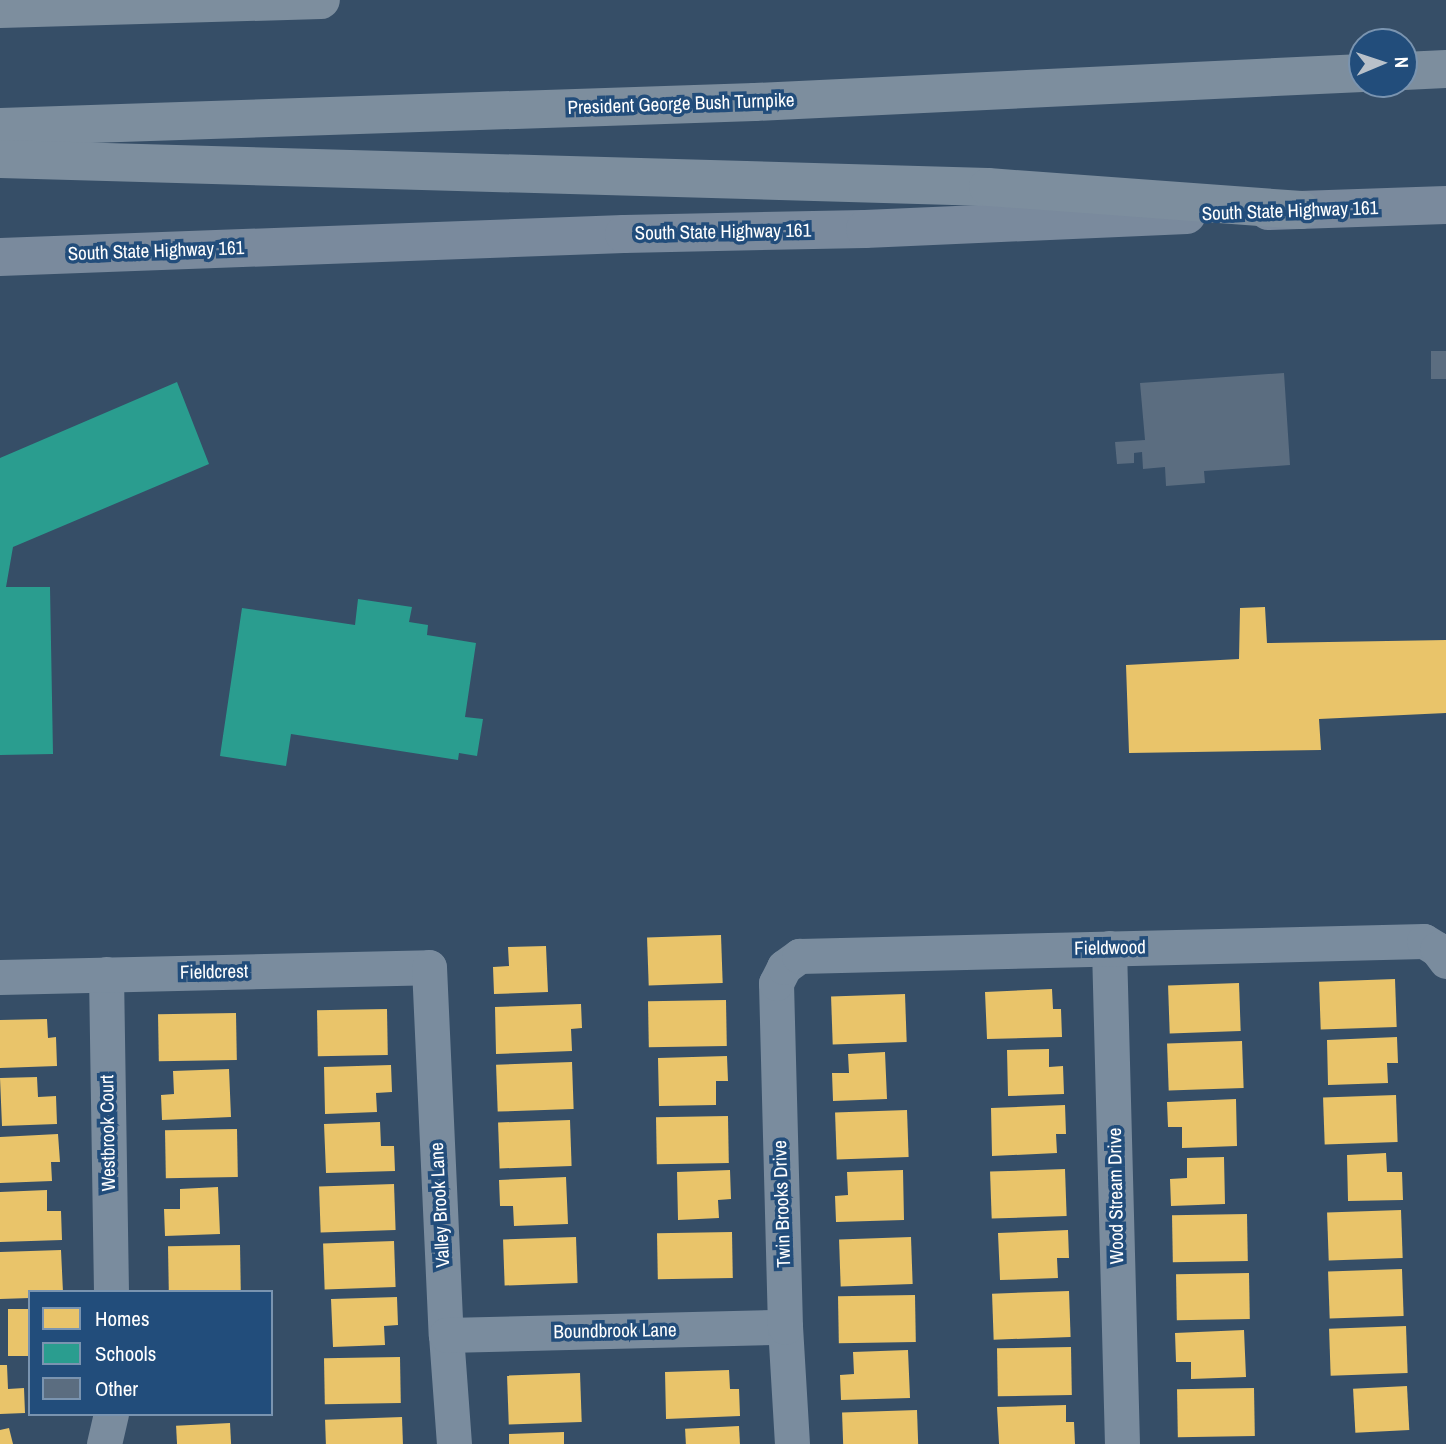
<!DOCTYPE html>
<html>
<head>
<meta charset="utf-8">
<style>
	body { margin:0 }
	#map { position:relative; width:1446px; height:1444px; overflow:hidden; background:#364e67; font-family:"Archivo Narrow",sans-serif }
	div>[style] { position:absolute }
	.homes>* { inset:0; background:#e9c46a; transform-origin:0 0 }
	.schools>* { inset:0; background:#2a9d8f }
	.building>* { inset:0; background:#5b6d80; transform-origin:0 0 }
	.minor>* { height:35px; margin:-17.5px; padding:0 17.5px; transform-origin:17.5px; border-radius:17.5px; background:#7a8c9e }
	.major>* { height:38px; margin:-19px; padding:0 19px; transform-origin:19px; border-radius:19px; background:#7a8a9d }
	.highway>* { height:38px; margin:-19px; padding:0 19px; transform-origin:19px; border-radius:19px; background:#7d8e9e }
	span { translate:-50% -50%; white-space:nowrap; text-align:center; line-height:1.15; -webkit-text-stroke:7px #224d7b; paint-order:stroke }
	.street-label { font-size:19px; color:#fff }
	.legend { position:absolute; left:28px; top:1290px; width:245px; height:126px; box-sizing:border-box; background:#224d7b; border:2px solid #7a94b0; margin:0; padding:9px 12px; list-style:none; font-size:21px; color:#fff }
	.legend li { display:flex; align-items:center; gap:14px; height:35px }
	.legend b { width:35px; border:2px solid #7a94b0 }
	.north { position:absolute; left:1348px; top:28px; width:70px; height:70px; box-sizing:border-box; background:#224d7b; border:2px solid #7a94b0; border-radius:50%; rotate:88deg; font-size:19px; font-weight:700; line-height:28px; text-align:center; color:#fff }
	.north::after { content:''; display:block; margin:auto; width:24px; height:32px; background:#b9c1ca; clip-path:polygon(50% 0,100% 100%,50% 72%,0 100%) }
</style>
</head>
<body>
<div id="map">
	<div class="homes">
		<i style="clip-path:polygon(1265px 607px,1267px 643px,1446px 640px,1446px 713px,1319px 719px,1321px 750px,1129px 753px,1126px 665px,1239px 659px,1240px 608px)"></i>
		<i style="left:721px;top:935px;width:48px;height:74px;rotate:88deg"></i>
		<i style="clip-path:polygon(546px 946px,548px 992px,494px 994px,493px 967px,509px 966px,508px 947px)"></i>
		<i style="left:1395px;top:979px;width:48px;height:76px;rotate:88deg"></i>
		<i style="left:1239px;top:983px;width:48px;height:71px;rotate:88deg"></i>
		<i style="clip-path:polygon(1052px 989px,1053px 1009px,1061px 1009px,1062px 1037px,987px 1039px,985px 992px)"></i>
		<i style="left:905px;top:994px;width:48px;height:74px;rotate:88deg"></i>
		<i style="left:726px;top:1000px;width:46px;height:78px;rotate:89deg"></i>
		<i style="clip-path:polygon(581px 1004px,582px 1028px,571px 1029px,572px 1051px,496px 1054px,495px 1007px)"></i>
		<i style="left:387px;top:1009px;width:46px;height:70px;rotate:89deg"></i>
		<i style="left:236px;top:1013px;width:47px;height:78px;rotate:89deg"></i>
		<i style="clip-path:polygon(47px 1019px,48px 1038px,56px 1037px,57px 1066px,0 1068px,0 1020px)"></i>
		<i style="clip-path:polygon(1397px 1037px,1398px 1063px,1387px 1063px,1388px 1083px,1328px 1085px,1327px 1040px)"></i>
		<i style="left:1242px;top:1041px;width:47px;height:75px;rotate:88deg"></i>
		<i style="clip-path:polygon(1049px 1049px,1049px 1067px,1063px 1066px,1064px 1094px,1008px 1096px,1007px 1050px)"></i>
		<i style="clip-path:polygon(885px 1052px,887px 1099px,833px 1101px,832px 1073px,849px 1073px,848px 1054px)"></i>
		<i style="clip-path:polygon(727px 1056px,728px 1081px,716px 1081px,716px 1105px,659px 1106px,658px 1058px)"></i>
		<i style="left:572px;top:1062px;width:47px;height:76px;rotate:88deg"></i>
		<i style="clip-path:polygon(391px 1065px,392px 1092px,376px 1093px,377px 1112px,325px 1114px,324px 1067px)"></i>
		<i style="clip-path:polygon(229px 1069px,231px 1117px,162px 1120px,161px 1095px,174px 1094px,173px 1071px)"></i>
		<i style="clip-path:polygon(37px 1077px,38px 1097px,56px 1096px,57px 1124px,2px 1126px,0 1078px)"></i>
		<i style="left:1396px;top:1095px;width:47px;height:73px;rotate:88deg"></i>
		<i style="clip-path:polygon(1236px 1099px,1237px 1146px,1182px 1148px,1182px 1127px,1168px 1127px,1167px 1102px)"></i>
		<i style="clip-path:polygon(1065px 1105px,1066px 1134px,1056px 1134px,1057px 1153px,992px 1156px,991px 1108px)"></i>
		<i style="left:907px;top:1110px;width:47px;height:72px;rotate:88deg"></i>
		<i style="left:728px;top:1116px;width:47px;height:72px;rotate:89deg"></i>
		<i style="left:570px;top:1120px;width:46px;height:72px;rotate:88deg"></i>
		<i style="clip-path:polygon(380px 1122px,381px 1146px,394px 1146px,395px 1171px,326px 1173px,324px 1124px)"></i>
		<i style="left:237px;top:1129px;width:48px;height:72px;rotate:89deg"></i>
		<i style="clip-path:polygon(58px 1134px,60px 1162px,51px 1162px,52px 1181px,0 1183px,0 1137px)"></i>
		<i style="clip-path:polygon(1386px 1153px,1387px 1172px,1402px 1172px,1403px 1200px,1348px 1201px,1347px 1155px)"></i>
		<i style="clip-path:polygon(1224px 1157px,1225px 1204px,1171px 1206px,1170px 1179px,1187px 1178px,1187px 1158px)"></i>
		<i style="left:1065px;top:1169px;width:47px;height:75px;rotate:88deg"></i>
		<i style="clip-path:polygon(730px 1170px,731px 1199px,718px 1200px,719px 1218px,678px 1220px,677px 1172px)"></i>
		<i style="clip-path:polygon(903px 1170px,904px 1220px,836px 1222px,835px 1196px,848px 1195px,847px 1172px)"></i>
		<i style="clip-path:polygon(566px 1177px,568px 1224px,514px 1226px,513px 1206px,500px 1206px,499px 1180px)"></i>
		<i style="left:394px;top:1184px;width:46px;height:75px;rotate:88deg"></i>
		<i style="clip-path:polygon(218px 1187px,220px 1234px,165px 1236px,164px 1209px,180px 1209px,180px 1189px)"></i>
		<i style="clip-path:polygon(47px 1190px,47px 1211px,61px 1211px,62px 1240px,0 1242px,0 1192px)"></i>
		<i style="left:1401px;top:1210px;width:48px;height:74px;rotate:88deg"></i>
		<i style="left:1247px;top:1214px;width:47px;height:75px;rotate:89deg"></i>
		<i style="clip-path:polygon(1068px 1230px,1069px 1258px,1057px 1258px,1058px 1278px,1000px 1280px,998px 1233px)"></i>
		<i style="left:732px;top:1232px;width:46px;height:75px;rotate:89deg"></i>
		<i style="left:576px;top:1237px;width:46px;height:73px;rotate:88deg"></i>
		<i style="left:911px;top:1237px;width:47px;height:72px;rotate:88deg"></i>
		<i style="left:394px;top:1241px;width:46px;height:71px;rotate:88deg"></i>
		<i style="left:240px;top:1245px;width:47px;height:72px;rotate:89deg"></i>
		<i style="clip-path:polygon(61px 1250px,63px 1292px,30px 1292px,30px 1298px,0 1299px,0 1252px)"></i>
		<i style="left:1402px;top:1269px;width:47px;height:74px;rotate:88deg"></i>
		<i style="left:1249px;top:1273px;width:46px;height:73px;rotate:89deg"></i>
		<i style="left:1069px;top:1291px;width:46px;height:77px;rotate:88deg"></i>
		<i style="left:915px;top:1295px;width:47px;height:77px;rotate:89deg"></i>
		<i style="clip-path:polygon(397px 1297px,398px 1325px,384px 1326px,385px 1345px,333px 1347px,331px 1299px)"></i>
		<i style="left:30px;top:1309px;width:47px;height:22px;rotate:90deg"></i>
		<i style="left:1406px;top:1326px;width:47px;height:77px;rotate:88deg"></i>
		<i style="clip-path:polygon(1244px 1330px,1246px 1377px,1191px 1379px,1191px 1362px,1176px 1362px,1175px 1333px)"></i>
		<i style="left:1071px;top:1347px;width:48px;height:74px;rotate:89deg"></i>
		<i style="clip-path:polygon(908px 1350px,910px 1398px,841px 1400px,840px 1375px,854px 1374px,853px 1352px)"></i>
		<i style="left:400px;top:1357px;width:46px;height:76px;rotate:89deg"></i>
		<i style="clip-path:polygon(0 1365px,7px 1365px,8px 1389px,24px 1388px,25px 1413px,0 1414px)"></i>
		<i style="clip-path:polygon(729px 1370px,730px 1389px,739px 1389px,740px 1416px,666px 1419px,665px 1372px)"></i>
		<i style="left:580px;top:1373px;width:49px;height:73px;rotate:88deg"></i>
		<i style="left:1407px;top:1386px;width:44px;height:54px;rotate:87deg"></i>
		<i style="left:1254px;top:1388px;width:48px;height:77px;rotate:89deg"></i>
		<i style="clip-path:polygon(1066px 1405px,1066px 1422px,1074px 1422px,1075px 1444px,999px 1444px,997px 1407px)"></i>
		<i style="left:917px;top:1410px;width:34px;height:75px;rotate:88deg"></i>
		<i style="left:402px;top:1417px;width:27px;height:77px;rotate:88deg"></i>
		<i style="left:230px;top:1423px;width:21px;height:54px;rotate:87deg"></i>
		<i style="left:739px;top:1426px;width:18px;height:54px;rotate:87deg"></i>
		<i style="clip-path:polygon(9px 1428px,13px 1444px,0 1444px,0 1430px)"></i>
		<i style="clip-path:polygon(564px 1432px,564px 1444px,509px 1444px,509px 1434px)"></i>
	</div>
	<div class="schools">
		<i style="clip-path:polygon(177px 382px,209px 464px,13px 547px,6px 587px,50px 587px,53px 754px,0 755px,0 458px)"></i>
		<i style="clip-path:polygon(358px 599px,412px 607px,409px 622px,428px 625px,427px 635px,476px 643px,465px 717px,483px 719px,477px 756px,459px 753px,458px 760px,291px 734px,286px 766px,220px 756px,242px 608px,355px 625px)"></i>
	</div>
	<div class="building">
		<i style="left:1446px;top:351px;width:28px;height:15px;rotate:90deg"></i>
		<i style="clip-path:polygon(1284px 373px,1290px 465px,1204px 471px,1205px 483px,1166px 486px,1165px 467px,1143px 469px,1142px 452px,1134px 453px,1134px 463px,1117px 464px,1115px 442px,1145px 440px,1140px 383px)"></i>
	</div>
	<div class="minor">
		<i style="left:1109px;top:948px;width:496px;rotate:88.5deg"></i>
		<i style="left:106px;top:974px;width:318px;rotate:89.1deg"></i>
		<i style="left:0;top:977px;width:429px;rotate:-1.3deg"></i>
		<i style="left:429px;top:967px;width:368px;rotate:87.4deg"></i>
		<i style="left:446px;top:1335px;width:109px;rotate:85.8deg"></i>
		<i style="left:446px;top:1335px;width:339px;rotate:-1.4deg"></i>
		<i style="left:104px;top:1444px;width:31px;rotate:-77deg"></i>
		<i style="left:792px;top:1444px;width:117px;rotate:-93.4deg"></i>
		<i style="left:785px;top:1327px;width:344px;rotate:-91.5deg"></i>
		<i style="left:776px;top:983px;width:18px;rotate:-63deg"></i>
		<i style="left:784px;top:967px;width:19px;rotate:-36deg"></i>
		<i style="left:799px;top:956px;width:625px;rotate:-1.37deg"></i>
		<i style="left:1424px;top:941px;width:15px;rotate:32deg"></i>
		<i style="left:1437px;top:949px;width:15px;rotate:53deg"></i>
	</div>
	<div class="major">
		<i style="left:1268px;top:211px;width:178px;rotate:-1.9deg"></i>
		<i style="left:0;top:257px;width:624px;rotate:-2.11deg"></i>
		<i style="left:624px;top:234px;width:241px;rotate:-1.2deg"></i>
		<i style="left:865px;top:229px;width:322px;rotate:-2.5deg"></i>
	</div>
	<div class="highway">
		<i style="left:0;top:9px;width:321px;rotate:-1.6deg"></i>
		<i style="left:1404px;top:71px;width:42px;rotate:-2.7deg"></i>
		<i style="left:0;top:127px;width:755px;rotate:-1.9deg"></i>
		<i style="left:755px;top:102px;width:608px;rotate:-2.74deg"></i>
		<i style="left:0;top:159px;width:988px;rotate:1.62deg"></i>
		<i style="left:988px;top:187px;width:314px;rotate:4.2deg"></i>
	</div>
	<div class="street-label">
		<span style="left:681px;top:104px;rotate:-2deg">President George Bush Turnpike</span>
		<span style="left:1290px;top:211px;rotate:-2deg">South State Highway 161</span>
		<span style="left:723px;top:232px;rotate:-1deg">South State Highway 161</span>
		<span style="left:156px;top:251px;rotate:-2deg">South State Highway 161</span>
		<span style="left:1110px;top:948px;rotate:-1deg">Fieldwood</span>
		<span style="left:214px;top:972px;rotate:-1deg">Fieldcrest</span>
		<span style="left:108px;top:1133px;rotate:-91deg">Westbrook Court</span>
		<span style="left:1116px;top:1196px;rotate:-91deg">Wood Stream Drive</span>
		<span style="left:782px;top:1204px;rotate:-92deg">Twin Brooks Drive</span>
		<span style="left:440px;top:1205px;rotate:-93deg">Valley Brook Lane</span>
		<span style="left:615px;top:1331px;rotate:-1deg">Boundbrook Lane</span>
	</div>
	<ul class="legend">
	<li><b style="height:19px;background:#e9c46a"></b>Homes</li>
	<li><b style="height:19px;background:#2a9d8f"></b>Schools</li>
	<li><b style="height:19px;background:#5b6d80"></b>Other</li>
	</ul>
	<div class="north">N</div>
</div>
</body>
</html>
